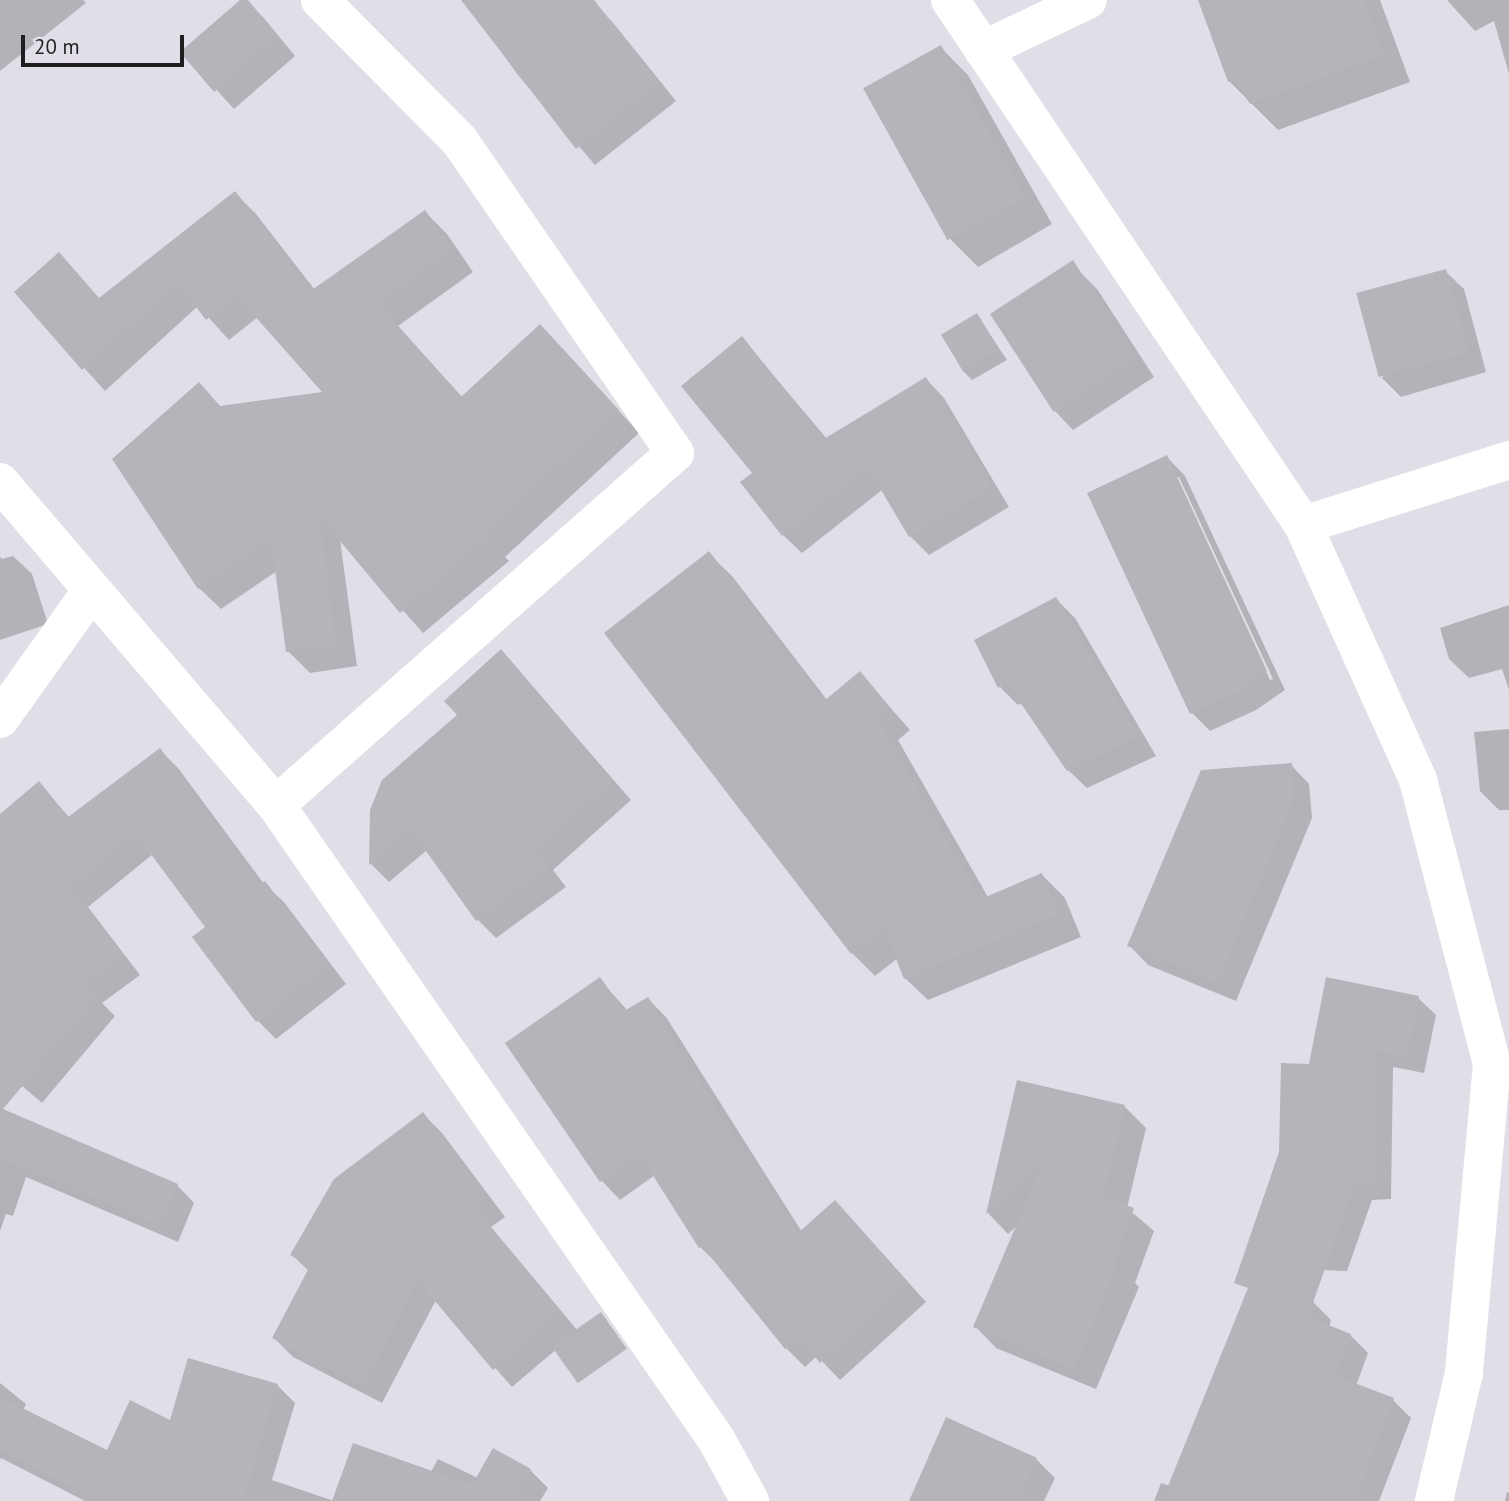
<!DOCTYPE html>
<html>
<head>
<meta charset="utf-8">
<style>
	body { margin:0 }
	#map { position:relative; width:1509px; height:1501px; overflow:hidden; background:#e2dee7; font-family:"PT Sans",sans-serif }
	div>[style] { position:absolute }
	.shadow>* { inset:0; background:#0003 }
	.building>* { inset:0; background:#b7b3bb; transform-origin:0 0 }
	.street>* { height:38px; margin:-19px; padding:0 19px; transform-origin:19px; border-radius:19px; background:#fff }
	span { translate:-50% -50%; white-space:nowrap; text-align:center; line-height:1.15; -webkit-text-stroke:6px #e2dee7; paint-order:stroke }
	.scale { position:absolute; left:21px; top:35px; width:163px; height:32px; box-sizing:border-box; border:4px solid #201e21; border-top:0; padding-left:9px; font-size:21px; line-height:24px; white-space:nowrap; color:#201e21; -webkit-text-stroke:5px #e2dee7; paint-order:stroke }
</style>
</head>
<body>
<div id="map">
	<div class="shadow">
		<i style="clip-path:polygon(0 0,83px 0,86px 3px,0 71px)"></i>
		<i style="clip-path:polygon(243px 0,263px 17px,295px 56px,234px 109px,183px 53px)"></i>
		<i style="clip-path:polygon(464px 0,584px 0,597px 6px,614px 24px,676px 101px,595px 165px,518px 75px)"></i>
		<i style="clip-path:polygon(1200px 0,1380px 0,1410px 82px,1278px 130px,1229px 81px)"></i>
		<i style="clip-path:polygon(1447px 0,1509px 0,1509px 74px,1494px 21px,1475px 31px)"></i>
		<i style="clip-path:polygon(941px 48px,968px 75px,1052px 224px,978px 267px,951px 240px)"></i>
		<i style="clip-path:polygon(235px 193px,256px 214px,315px 290px,425px 212px,447px 234px,473px 272px,398px 326px,463px 398px,562px 348px,639px 433px,505px 557px,509px 561px,423px 633px,340px 539px,357px 666px,310px 673px,288px 651px,277px 571px,221px 609px,199px 588px,199px 385px,222px 408px,325px 394px,258px 317px,229px 340px,198px 306px,105px 391px,16px 292px,59px 255px,100px 299px)"></i>
		<i style="clip-path:polygon(1078px 270px,1097px 289px,1154px 377px,1073px 430px,1055px 411px,993px 315px)"></i>
		<i style="clip-path:polygon(1445px 271px,1464px 289px,1486px 372px,1401px 397px,1382px 378px)"></i>
		<i style="clip-path:polygon(977px 315px,1007px 360px,972px 380px,963px 371px,943px 335px)"></i>
		<i style="clip-path:polygon(742px 338px,827px 439px,926px 379px,944px 398px,1009px 507px,929px 555px,910px 536px,882px 490px,802px 553px,783px 535px,755px 473px)"></i>
		<i style="clip-path:polygon(evenodd,1167px 457px,1185px 476px,1285px 690px,1256px 710px,1210px 731px,1192px 713px,1167px 457px,1175px 477px,1179px 477px,1273px 679px,1270px 680px,1175px 477px)"></i>
		<i style="clip-path:polygon(709px 554px,732px 576px,827px 700px,860px 673px,910px 730px,898px 740px,988px 897px,1042px 875px,1065px 898px,1081px 937px,928px 1000px,905px 978px,898px 958px,875px 976px,852px 953px,606px 633px)"></i>
		<i style="clip-path:polygon(13px 556px,32px 574px,48px 624px,0 640px,0 557px,2px 559px)"></i>
		<i style="clip-path:polygon(1056px 599px,1075px 618px,1156px 756px,1087px 788px,1068px 770px,1023px 703px,1018px 705px,1000px 687px)"></i>
		<i style="clip-path:polygon(1509px 605px,1509px 690px,1502px 669px,1469px 678px,1449px 659px,1440px 628px)"></i>
		<i style="clip-path:polygon(501px 651px,631px 800px,553px 870px,566px 887px,496px 938px,477px 919px,427px 850px,389px 882px,371px 864px,372px 810px,460px 715px)"></i>
		<i style="clip-path:polygon(1509px 729px,1509px 810px,1499px 810px,1480px 791px,1474px 732px)"></i>
		<i style="clip-path:polygon(160px 750px,178px 768px,264px 884px,283px 901px,346px 984px,276px 1039px,258px 1021px,207px 927px,153px 854px,88px 907px,140px 975px,102px 1003px,115px 1016px,42px 1103px,0 1067px,0 817px,39px 784px,70px 818px)"></i>
		<i style="clip-path:polygon(1291px 765px,1309px 784px,1312px 818px,1236px 1001px,1148px 965px,1130px 946px)"></i>
		<i style="clip-path:polygon(600px 980px,628px 1011px,648px 999px,666px 1017px,802px 1232px,853px 1221px,926px 1302px,840px 1380px,817px 1356px,805px 1367px,786px 1348px,719px 1265px,700px 1247px,655px 1175px,620px 1200px,602px 1181px,508px 1044px)"></i>
		<i style="clip-path:polygon(1418px 998px,1436px 1015px,1424px 1073px,1393px 1067px,1391px 1199px,1372px 1200px,1347px 1271px,1264px 1268px,1310px 1066px)"></i>
		<i style="clip-path:polygon(1018px 1082px,1124px 1106px,1146px 1128px,1127px 1208px,1154px 1231px,1135px 1283px,1139px 1287px,1096px 1389px,996px 1348px,975px 1326px,1018px 1225px,1008px 1234px,988px 1213px)"></i>
		<i style="clip-path:polygon(0 1112px,177px 1185px,194px 1203px,178px 1242px,26px 1177px,13px 1216px,6px 1214px,0 1231px)"></i>
		<i style="clip-path:polygon(423px 1114px,442px 1133px,505px 1217px,491px 1227px,578px 1331px,512px 1387px,436px 1300px,382px 1403px,293px 1357px,274px 1338px,309px 1271px,292px 1255px)"></i>
		<i style="clip-path:polygon(1249px 1290px,1313px 1302px,1331px 1320px,1329px 1327px,1350px 1335px,1368px 1353px,1356px 1386px,1393px 1400px,1411px 1418px,1379px 1501px,1154px 1501px,1161px 1483px,1170px 1486px)"></i>
		<i style="clip-path:polygon(0 1383px,26px 1404px,23px 1410px,107px 1452px,171px 1422px,277px 1385px,295px 1403px,272px 1480px,334px 1501px,431px 1472px,438px 1459px,478px 1478px,530px 1470px,548px 1488px,540px 1501px,85px 1501px,1px 1458px,0 1461px)"></i>
		<i style="clip-path:polygon(1036px 1459px,1055px 1478px,1044px 1501px,911px 1501px)"></i>
		<i style="clip-path:polygon(1507px 1492px,1509px 1493px,1509px 1501px,1505px 1501px)"></i>
	</div>
	<div class="building">
		<i style="clip-path:polygon(240px 0,248px 0,278px 36px,214px 92px,180px 52px)"></i>
		<i style="clip-path:polygon(461px 0,594px 0,660px 83px,576px 149px)"></i>
		<i style="clip-path:polygon(1198px 0,1364px 0,1384px 55px,1250px 104px,1234px 78px,1228px 82px)"></i>
		<i style="left:941px;top:45px;width:174px;height:89px;rotate:61deg"></i>
		<i style="clip-path:polygon(235px 191px,312px 290px,425px 210px,453px 250px,378px 303px,461px 397px,540px 324px,619px 410px,485px 534px,488px 538px,400px 613px,320px 517px,336px 645px,286px 652px,271px 540px,198px 589px,112px 459px,199px 382px,220px 406px,322px 392px,237px 296px,206px 320px,178px 283px,82px 370px,14px 292px,59px 252px,99px 298px)"></i>
		<i style="left:1073px;top:260px;width:117px;height:99px;rotate:57deg"></i>
		<i style="left:1446px;top:269px;width:87px;height:93px;rotate:75deg"></i>
		<i style="left:977px;top:313px;width:43px;height:42px;rotate:59deg"></i>
		<i style="clip-path:polygon(742px 336px,824px 439px,926px 377px,992px 488px,909px 537px,868px 468px,782px 536px,740px 482px,752px 473px,681px 386px)"></i>
		<i style="clip-path:polygon(1167px 455px,1267px 671px,1238px 692px,1190px 714px,1087px 493px)"></i>
		<i style="clip-path:polygon(709px 551px,824px 701px,860px 671px,889px 706px,876px 717px,981px 899px,1042px 873px,1060px 914px,904px 979px,884px 928px,851px 954px,604px 633px)"></i>
		<i style="clip-path:polygon(1056px 597px,1139px 737px,1067px 771px,1007px 683px,998px 688px,974px 640px)"></i>
		<i style="clip-path:polygon(501px 649px,614px 781px,536px 850px,549px 868px,476px 921px,411px 830px,369px 865px,370px 810px,382px 780px,457px 715px,444px 701px)"></i>
		<i style="clip-path:polygon(160px 748px,261px 884px,265px 881px,329px 965px,256px 1022px,192px 937px,205px 927px,136px 834px,71px 888px,124px 956px,85px 985px,98px 996px,3px 1109px,178px 1184px,160px 1226px,0 1158px,0 814px,39px 781px,68px 817px)"></i>
		<i style="clip-path:polygon(1292px 763px,1294px 799px,1218px 983px,1127px 946px,1201px 770px)"></i>
		<i style="clip-path:polygon(600px 977px,624px 1011px,648px 997px,700px 1083px,798px 1233px,835px 1200px,909px 1283px,820px 1363px,800px 1338px,785px 1349px,702px 1246px,699px 1248px,640px 1155px,600px 1182px,505px 1043px)"></i>
		<i style="clip-path:polygon(1326px 977px,1419px 996px,1407px 1057px,1377px 1051px,1374px 1182px,1355px 1183px,1308px 1317px,1351px 1334px,1336px 1376px,1394px 1398px,1355px 1501px,1162px 1501px,1248px 1288px,1234px 1283px,1279px 1152px,1281px 1063px,1309px 1064px)"></i>
		<i style="clip-path:polygon(1017px 1080px,1125px 1105px,1103px 1198px,1134px 1208px,1114px 1262px,1118px 1264px,1074px 1369px,973px 1327px,1043px 1162px,986px 1214px)"></i>
		<i style="clip-path:polygon(423px 1112px,487px 1197px,474px 1207px,561px 1312px,493px 1370px,418px 1281px,363px 1386px,272px 1338px,310px 1266px,290px 1255px,334px 1179px)"></i>
		<i style="left:601px;top:1312px;width:45px;height:60px;rotate:55deg"></i>
		<i style="clip-path:polygon(188px 1358px,278px 1384px,243px 1501px,99px 1501px,0 1450px,0 1397px,107px 1450px,130px 1400px,170px 1420px)"></i>
		<i style="clip-path:polygon(946px 1417px,1037px 1458px,1018px 1501px,909px 1501px)"></i>
		<i style="clip-path:polygon(353px 1443px,472px 1485px,493px 1448px,531px 1469px,513px 1501px,332px 1501px)"></i>
	</div>
	<div class="street">
		<i style="left:950px;top:0;width:633px;rotate:56.08deg"></i>
		<i style="left:1303px;top:525px;width:280px;rotate:65.7deg"></i>
		<i style="left:1418px;top:780px;width:293px;rotate:75.4deg"></i>
		<i style="left:1492px;top:1064px;width:310px;rotate:95.2deg"></i>
		<i style="left:1464px;top:1373px;width:131px;rotate:103.2deg"></i>
		<i style="left:983px;top:50px;width:116px;rotate:-25.5deg"></i>
		<i style="left:0;top:482px;width:425px;rotate:49.5deg"></i>
		<i style="left:276px;top:805px;width:772px;rotate:55.24deg"></i>
		<i style="left:716px;top:1439px;width:71px;rotate:61.3deg"></i>
		<i style="left:1303px;top:525px;width:216px;rotate:-17.5deg"></i>
		<i style="left:0;top:719px;width:158px;rotate:-54.5deg"></i>
		<i style="left:276px;top:805px;width:532px;rotate:-41.42deg"></i>
		<i style="left:675px;top:453px;width:379px;rotate:-124.6deg"></i>
		<i style="left:460px;top:141px;width:199px;rotate:-134.8deg"></i>
	</div>
	<div class="scale">20 m</div>
</div>
</body>
</html>
